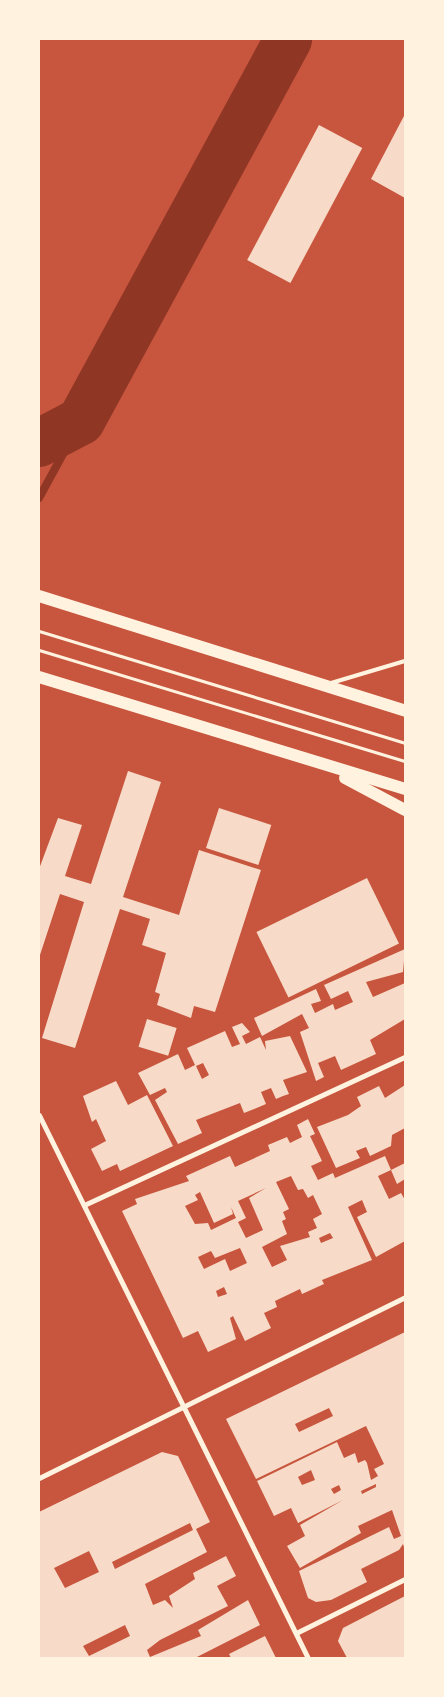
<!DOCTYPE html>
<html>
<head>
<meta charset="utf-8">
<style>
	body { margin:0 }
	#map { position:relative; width:444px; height:1697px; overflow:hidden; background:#c8553d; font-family:"Roboto Condensed",sans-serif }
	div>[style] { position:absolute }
	.stream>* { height:8px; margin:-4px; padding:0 4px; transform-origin:4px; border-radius:4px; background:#8f3625 }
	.river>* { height:48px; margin:-24px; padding:0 24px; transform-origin:24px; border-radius:24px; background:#8f3625 }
	.building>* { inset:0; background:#f7dbc8; transform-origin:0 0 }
	.path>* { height:3px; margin:-1.5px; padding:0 1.5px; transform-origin:1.5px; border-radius:1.5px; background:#fff3e0 }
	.service>* { height:4px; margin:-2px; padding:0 2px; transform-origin:2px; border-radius:2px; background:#fff3e0 }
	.minor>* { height:5px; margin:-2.5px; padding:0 2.5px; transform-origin:2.5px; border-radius:2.5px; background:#fff3e0 }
	.primary>* { height:12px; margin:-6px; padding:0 6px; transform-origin:6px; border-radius:6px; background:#fff3e0 }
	span { translate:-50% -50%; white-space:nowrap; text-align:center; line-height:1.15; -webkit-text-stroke:4px #fff3e0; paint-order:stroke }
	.frame { position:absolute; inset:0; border:40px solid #fff3e0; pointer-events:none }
</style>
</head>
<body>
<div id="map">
	<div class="stream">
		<i style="left:39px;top:498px;width:88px;rotate:-61.4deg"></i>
	</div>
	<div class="river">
		<i style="left:39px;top:443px;width:47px;rotate:-27.6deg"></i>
		<i style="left:81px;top:421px;width:434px;rotate:-61.5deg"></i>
	</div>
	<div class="building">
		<i style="clip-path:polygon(405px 114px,405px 198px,371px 179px)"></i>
		<i style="left:319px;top:125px;width:49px;height:153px;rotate:28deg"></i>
		<i style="clip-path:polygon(128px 771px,161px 782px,123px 897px,179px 915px,199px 850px,261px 870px,215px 1012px,194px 1006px,191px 1018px,157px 1005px,160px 994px,155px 992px,166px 953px,142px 945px,150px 919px,120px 909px,75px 1048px,42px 1038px,84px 902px,60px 894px,39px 958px,39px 869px,58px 818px,82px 825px,65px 876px,91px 884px)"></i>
		<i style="left:219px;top:808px;width:55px;height:42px;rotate:18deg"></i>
		<i style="left:367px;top:878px;width:73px;height:123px;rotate:64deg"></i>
		<i style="clip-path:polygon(405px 949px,403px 972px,366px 982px,373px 997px,405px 983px,405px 1019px,370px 1040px,376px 1054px,341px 1070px,335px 1056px,318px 1063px,324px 1077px,316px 1081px,300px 1032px,309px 1028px,302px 1014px,262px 1036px,254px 1018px,316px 989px,321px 1001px,311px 1004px,315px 1013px,333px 1004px,335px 1010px,353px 1002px,348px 991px,331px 999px,324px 985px)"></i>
		<i style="left:147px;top:1019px;width:31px;height:29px;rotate:17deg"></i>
		<i style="clip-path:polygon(evenodd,242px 1023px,250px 1032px,242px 1036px,246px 1044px,260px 1037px,266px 1050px,265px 1041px,290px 1036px,307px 1072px,283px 1080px,289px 1094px,283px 1096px,276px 1099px,271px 1088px,261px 1092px,266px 1104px,259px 1107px,244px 1113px,240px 1103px,196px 1120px,202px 1133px,178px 1144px,155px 1100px,167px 1092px,165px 1088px,150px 1095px,138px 1073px,178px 1054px,185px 1070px,195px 1065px,187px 1048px,225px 1031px,232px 1047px,240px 1044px,232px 1027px,242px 1023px,203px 1063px,209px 1075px,202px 1079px,196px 1066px,203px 1063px)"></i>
		<i style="clip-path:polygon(116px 1081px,128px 1105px,147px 1095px,173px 1146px,120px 1171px,117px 1164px,102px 1171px,91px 1149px,106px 1141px,96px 1119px,92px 1122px,83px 1096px)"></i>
		<i style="clip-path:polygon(405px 1085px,405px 1128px,392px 1135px,391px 1146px,370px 1156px,366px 1147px,356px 1151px,360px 1158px,336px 1168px,317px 1127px,348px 1115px,361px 1106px,357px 1097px,379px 1086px,385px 1098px)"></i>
		<i style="clip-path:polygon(evenodd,308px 1119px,315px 1134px,310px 1136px,322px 1161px,311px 1166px,318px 1180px,333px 1173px,335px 1178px,385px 1156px,391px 1170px,378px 1176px,389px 1199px,401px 1193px,405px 1200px,405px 1241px,376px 1257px,357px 1217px,367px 1212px,362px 1200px,348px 1207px,372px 1260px,322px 1280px,324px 1284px,302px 1294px,300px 1289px,275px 1301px,277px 1307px,264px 1313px,271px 1328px,245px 1341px,233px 1316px,230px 1318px,236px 1339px,208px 1352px,198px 1331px,183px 1338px,122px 1211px,137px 1204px,135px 1199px,189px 1181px,186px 1176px,230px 1156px,235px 1167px,270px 1151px,268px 1145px,287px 1137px,290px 1143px,302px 1137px,297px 1125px,308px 1119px,291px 1176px,298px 1190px,303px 1189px,308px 1198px,313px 1195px,322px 1214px,313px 1219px,317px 1228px,308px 1232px,310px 1237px,280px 1246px,287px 1260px,272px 1267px,262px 1247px,287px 1234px,282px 1221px,286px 1219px,283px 1212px,289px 1209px,276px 1182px,291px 1176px,308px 1119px,266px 1188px,249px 1198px,263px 1230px,246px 1238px,238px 1222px,246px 1218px,238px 1201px,266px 1188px,308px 1119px,200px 1192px,214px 1223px,233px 1214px,231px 1207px,236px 1218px,211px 1230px,208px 1223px,195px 1224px,185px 1206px,198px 1200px,195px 1195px,200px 1192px,308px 1119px,330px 1233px,333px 1238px,321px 1243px,319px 1238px,330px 1233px,308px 1119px,240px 1248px,247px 1263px,230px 1271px,225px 1259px,204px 1269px,198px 1257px,211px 1251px,215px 1258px,240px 1248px,308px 1119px,224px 1287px,227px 1294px,218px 1297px,216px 1291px,224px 1287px)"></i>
		<i style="clip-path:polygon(405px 1163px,405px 1179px,397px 1184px,391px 1170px)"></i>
		<i style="clip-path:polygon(evenodd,405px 1332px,405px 1550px,403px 1544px,399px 1550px,361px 1569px,367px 1582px,331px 1600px,316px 1602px,308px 1598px,299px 1571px,389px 1527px,394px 1539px,401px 1536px,392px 1510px,358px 1526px,361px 1533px,300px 1568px,287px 1546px,305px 1536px,300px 1525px,343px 1500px,298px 1523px,291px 1508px,274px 1516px,257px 1481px,337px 1442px,344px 1458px,355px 1453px,358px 1463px,365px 1460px,367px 1463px,371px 1480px,378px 1476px,374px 1469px,384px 1464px,366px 1426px,256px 1479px,226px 1419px,405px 1332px,329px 1408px,333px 1416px,299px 1432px,295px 1424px,329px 1408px,405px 1332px,311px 1470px,315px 1480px,302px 1485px,298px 1477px,311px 1470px,405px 1332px,376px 1484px,376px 1487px,362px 1494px,361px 1491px,376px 1484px,405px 1332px,339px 1485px,341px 1490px,334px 1494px,331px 1489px,339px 1485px)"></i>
		<i style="clip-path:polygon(evenodd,162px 1452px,178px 1456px,210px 1522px,196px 1529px,207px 1552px,145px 1584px,153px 1605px,165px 1600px,173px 1608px,169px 1596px,195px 1579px,193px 1573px,226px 1556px,236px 1576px,217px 1586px,228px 1606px,160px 1640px,147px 1650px,150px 1657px,201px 1636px,198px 1630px,248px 1600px,260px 1625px,195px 1658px,39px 1658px,39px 1512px,162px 1452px,190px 1523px,193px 1530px,115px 1569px,112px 1562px,190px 1523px,162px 1452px,89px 1551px,99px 1572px,65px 1588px,54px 1568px,89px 1551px,162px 1452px,125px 1625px,130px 1636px,89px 1656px,83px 1646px,125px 1625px)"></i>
		<i style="clip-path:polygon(405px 1596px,405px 1658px,347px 1658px,338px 1641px,343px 1628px)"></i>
		<i style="clip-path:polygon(265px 1636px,276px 1658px,231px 1658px,229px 1654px)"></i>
	</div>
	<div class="path">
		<i style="left:39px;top:631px;width:383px;rotate:17deg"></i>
		<i style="left:39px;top:650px;width:382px;rotate:16.9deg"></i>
	</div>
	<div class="service">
		<i style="left:331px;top:683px;width:77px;rotate:-16.6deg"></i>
	</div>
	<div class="minor">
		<i style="left:39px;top:1115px;width:606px;rotate:63.65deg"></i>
		<i style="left:84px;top:1205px;width:353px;rotate:-24.8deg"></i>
		<i style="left:39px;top:1478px;width:408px;rotate:-26.3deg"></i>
		<i style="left:296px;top:1633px;width:122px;rotate:-26.4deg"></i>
	</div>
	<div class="primary">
		<i style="left:39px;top:596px;width:384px;rotate:17.4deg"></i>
		<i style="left:39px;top:677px;width:383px;rotate:17deg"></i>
		<i style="left:345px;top:778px;width:68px;rotate:28.1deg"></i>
	</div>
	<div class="frame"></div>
</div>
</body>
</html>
